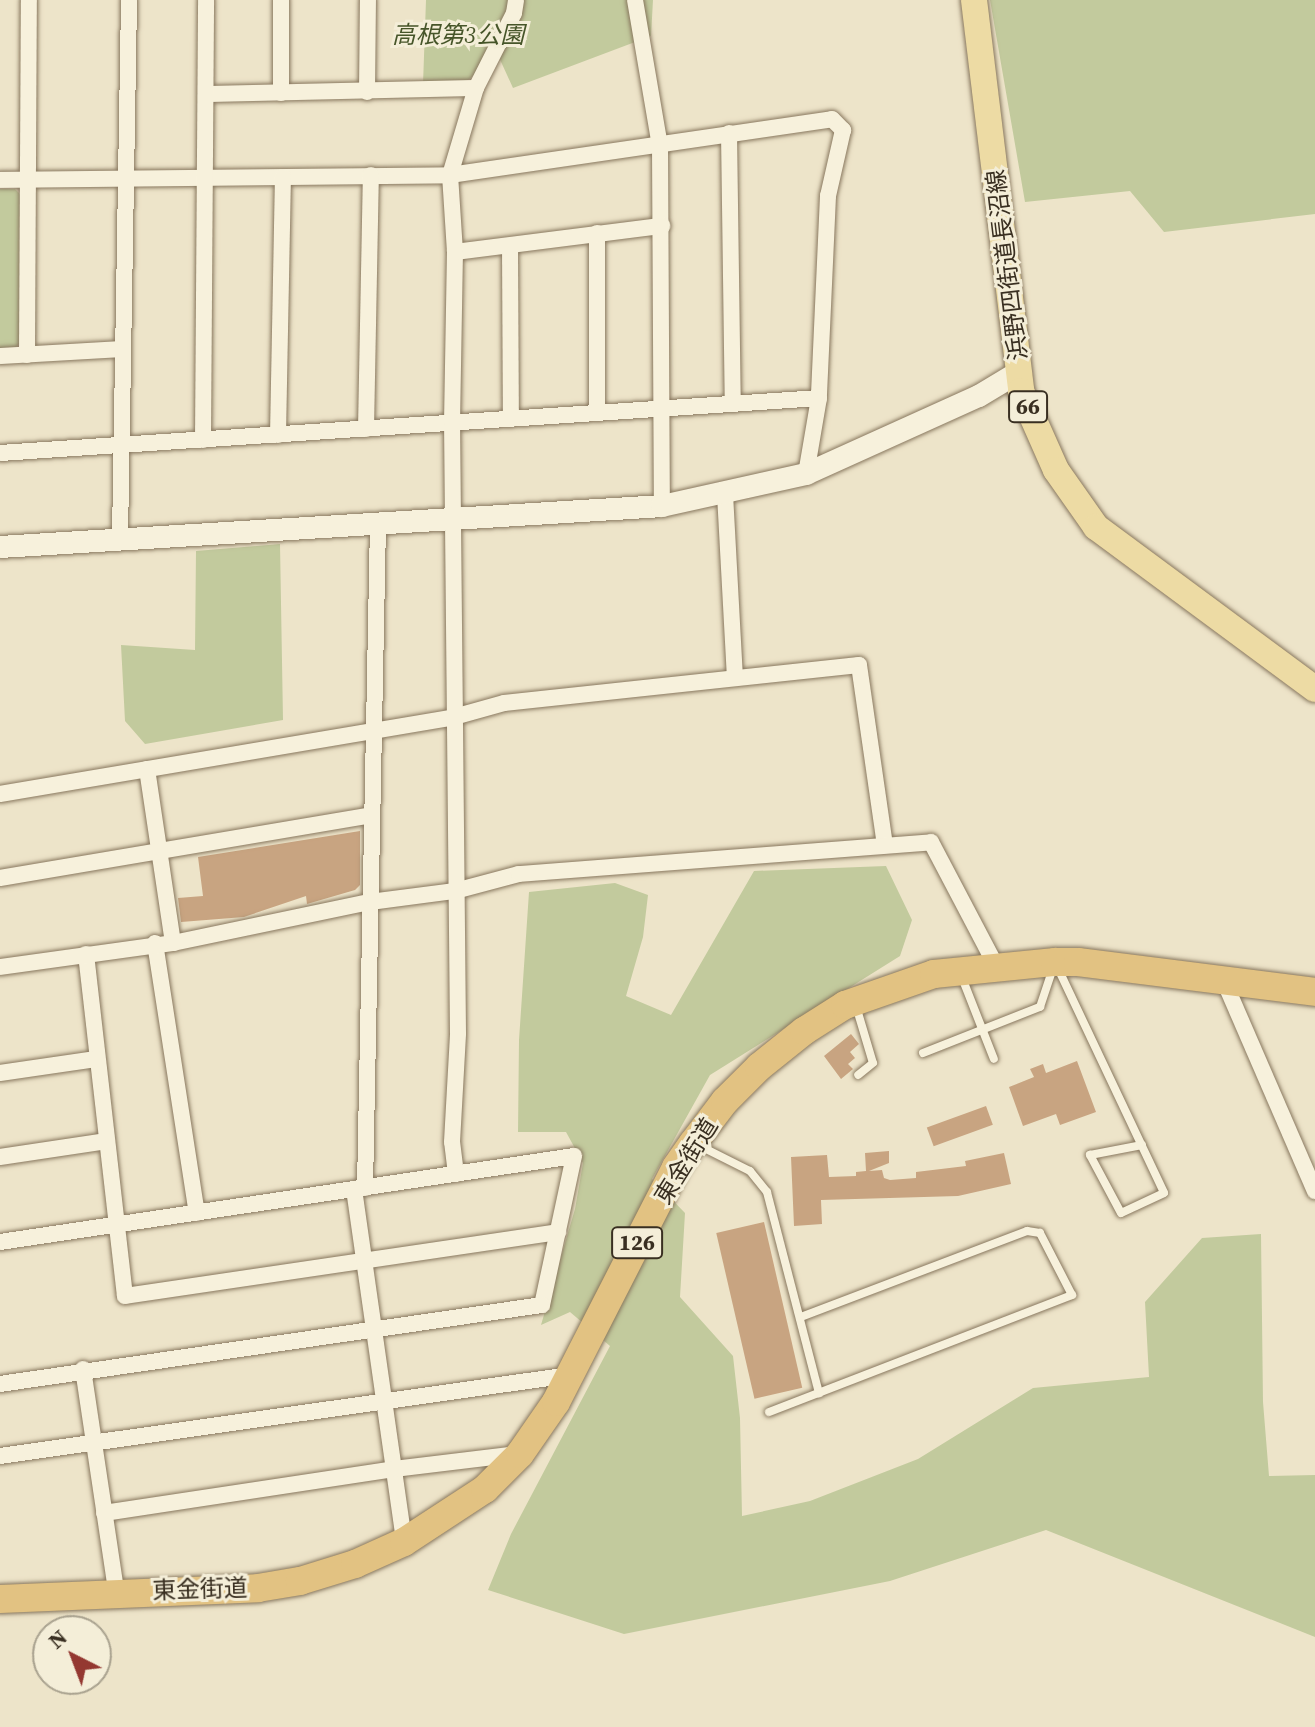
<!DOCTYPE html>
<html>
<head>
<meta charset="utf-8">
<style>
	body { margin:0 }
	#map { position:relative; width:1315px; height:1727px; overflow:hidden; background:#ede4c9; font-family:"Source Serif 4","Noto Sans JP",serif }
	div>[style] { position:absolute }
	.green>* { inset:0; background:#c2ca9d }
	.building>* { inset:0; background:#c8a481; transform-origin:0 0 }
	.roads { filter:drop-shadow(0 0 2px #88775e) drop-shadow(0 0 2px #88775e) }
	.service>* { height:8px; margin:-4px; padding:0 4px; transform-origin:4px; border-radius:4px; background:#f7f1dc }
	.minor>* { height:16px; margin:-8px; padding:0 8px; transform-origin:8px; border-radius:8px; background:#f7f1dc }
	.tertiary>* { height:22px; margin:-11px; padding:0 11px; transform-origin:11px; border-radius:11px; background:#f7f1dc }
	.primary>* { height:26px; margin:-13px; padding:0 13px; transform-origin:13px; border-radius:13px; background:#eddba4 }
	.trunk>* { height:28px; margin:-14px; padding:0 14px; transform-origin:14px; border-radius:14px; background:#e2c282 }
	span { translate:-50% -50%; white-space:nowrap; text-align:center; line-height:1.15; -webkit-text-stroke:6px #f4eed8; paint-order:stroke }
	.shield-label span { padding:2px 6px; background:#f4eed8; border:2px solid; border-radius:6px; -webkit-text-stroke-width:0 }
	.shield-label { font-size:22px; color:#392f21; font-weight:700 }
	.park-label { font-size:24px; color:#465529; font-style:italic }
	.street-label { font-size:24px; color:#392f21 }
	.north { position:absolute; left:32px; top:1615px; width:80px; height:80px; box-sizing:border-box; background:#f4eed8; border:2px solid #a9a28f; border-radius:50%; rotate:318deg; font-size:22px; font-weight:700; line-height:32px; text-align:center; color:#392f21 }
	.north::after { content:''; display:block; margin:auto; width:28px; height:36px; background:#943831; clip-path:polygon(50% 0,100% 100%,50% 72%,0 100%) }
</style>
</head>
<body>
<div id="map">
	<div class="green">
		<i style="clip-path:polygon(426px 0,653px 0,651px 36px,513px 88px,492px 42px,474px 75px,462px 85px,423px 84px)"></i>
		<i style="clip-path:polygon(990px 0,1315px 0,1315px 214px,1164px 232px,1130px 191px,1025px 202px)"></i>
		<i style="clip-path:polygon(0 189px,15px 189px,24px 198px,22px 341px,12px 351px,0 351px)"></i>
		<i style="clip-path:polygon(280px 544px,283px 720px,145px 744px,125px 721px,121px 645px,195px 650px,196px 551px)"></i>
		<i style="clip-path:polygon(886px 866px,912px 920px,900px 956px,710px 1075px,652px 1179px,685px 1213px,680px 1297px,733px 1356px,740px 1418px,742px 1516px,810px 1501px,918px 1459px,1033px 1388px,1149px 1377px,1145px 1302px,1202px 1238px,1261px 1234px,1263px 1402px,1269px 1476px,1315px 1475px,1315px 1637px,1046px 1530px,890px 1581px,624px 1634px,488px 1590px,511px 1534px,610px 1346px,570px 1312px,541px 1325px,575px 1209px,583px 1163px,566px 1132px,518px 1132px,519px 1040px,529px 892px,615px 883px,648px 895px,643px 937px,626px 996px,671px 1015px,754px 871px)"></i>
	</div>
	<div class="building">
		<i style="clip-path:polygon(360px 831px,360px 885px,355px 890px,307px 904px,306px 896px,244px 917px,181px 922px,178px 898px,203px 896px,198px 857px)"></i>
		<i style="clip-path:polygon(851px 1034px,859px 1044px,850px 1052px,855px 1058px,848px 1064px,853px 1069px,841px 1079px,824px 1056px)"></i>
		<i style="clip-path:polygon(1077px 1061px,1096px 1112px,1060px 1125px,1056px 1114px,1023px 1126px,1009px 1087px,1034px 1077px,1030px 1069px,1043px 1064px,1046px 1073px)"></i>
		<i style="left:986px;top:1106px;width:20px;height:63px;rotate:70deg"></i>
		<i style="clip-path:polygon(889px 1151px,889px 1163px,869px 1171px,882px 1170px,884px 1178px,890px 1180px,916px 1178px,916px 1172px,966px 1166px,965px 1161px,1004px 1153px,1011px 1184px,958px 1196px,821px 1200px,822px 1224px,794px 1226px,791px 1157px,827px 1155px,829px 1177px,856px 1176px,856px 1172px,866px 1171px,865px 1153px)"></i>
		<i style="left:764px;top:1222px;width:170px;height:49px;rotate:77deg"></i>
	</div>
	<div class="roads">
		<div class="service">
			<i style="left:961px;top:975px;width:90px;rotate:68.6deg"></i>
			<i style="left:856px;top:1006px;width:59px;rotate:73.4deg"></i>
			<i style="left:873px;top:1063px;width:19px;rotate:141deg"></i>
			<i style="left:923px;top:1053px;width:126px;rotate:-21.5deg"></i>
			<i style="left:1040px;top:1007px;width:47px;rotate:-71.6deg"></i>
			<i style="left:1055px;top:962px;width:255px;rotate:64.7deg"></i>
			<i style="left:1164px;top:1193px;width:47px;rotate:155.1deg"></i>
			<i style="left:1121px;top:1213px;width:66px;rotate:-118.1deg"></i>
			<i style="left:1090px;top:1155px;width:53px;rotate:-10.9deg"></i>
			<i style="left:698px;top:1145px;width:58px;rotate:26.6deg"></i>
			<i style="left:750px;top:1171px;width:27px;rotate:51deg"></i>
			<i style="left:767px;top:1192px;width:208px;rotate:75.5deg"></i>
			<i style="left:769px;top:1412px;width:325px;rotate:-21.1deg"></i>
			<i style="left:1072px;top:1295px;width:70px;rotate:-117.3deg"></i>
			<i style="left:1040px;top:1233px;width:13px;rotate:-171deg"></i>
			<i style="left:1027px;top:1231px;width:242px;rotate:159.2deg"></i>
		</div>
		<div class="minor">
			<i style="left:635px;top:0;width:148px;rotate:80.3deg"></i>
			<i style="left:660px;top:146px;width:360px;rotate:89.7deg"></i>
			<i style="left:367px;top:92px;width:92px;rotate:-89.4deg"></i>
			<i style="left:281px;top:93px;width:93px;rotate:-90deg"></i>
			<i style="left:206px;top:94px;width:270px;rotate:-1.3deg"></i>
			<i style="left:729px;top:133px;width:271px;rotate:89.2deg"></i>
			<i style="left:0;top:180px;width:450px;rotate:-0.6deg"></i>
			<i style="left:450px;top:175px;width:386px;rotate:-8.3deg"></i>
			<i style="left:832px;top:119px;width:16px;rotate:45deg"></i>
			<i style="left:843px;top:130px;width:68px;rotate:102.8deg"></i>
			<i style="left:828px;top:196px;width:202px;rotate:92.6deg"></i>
			<i style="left:819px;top:398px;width:77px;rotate:99.7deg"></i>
			<i style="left:597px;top:233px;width:180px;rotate:90deg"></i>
			<i style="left:510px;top:246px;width:173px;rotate:89.7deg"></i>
			<i style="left:455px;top:252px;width:209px;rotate:-7.2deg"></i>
			<i style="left:27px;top:355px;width:355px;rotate:-89.7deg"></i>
			<i style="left:0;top:356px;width:123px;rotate:-3.3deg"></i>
			<i style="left:366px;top:429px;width:254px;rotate:-88.9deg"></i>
			<i style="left:278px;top:435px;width:258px;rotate:-88.9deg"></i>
			<i style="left:203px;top:440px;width:440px;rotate:-89.6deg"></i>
			<i style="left:0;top:453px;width:821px;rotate:-3.84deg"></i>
			<i style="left:725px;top:494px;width:184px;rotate:86.9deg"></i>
			<i style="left:120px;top:538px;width:538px;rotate:-89.04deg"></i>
			<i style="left:147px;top:769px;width:176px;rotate:81.5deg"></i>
			<i style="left:0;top:794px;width:460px;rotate:-9.6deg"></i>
			<i style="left:454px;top:717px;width:52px;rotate:-15.6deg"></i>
			<i style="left:504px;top:703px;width:357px;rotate:-6.1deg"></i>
			<i style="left:859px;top:665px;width:182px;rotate:81.8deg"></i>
			<i style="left:0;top:878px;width:377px;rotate:-9.6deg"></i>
			<i style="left:155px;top:943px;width:273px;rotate:81.2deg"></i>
			<i style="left:86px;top:954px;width:344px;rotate:83.5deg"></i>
			<i style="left:125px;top:1296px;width:438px;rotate:-8.4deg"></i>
			<i style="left:0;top:967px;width:175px;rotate:-7.9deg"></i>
			<i style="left:173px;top:943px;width:201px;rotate:-11.8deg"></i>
			<i style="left:370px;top:902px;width:86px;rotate:-7.4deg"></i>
			<i style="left:455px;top:891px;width:66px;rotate:-14.9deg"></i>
			<i style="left:519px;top:874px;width:413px;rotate:-4.4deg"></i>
			<i style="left:931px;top:842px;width:140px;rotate:62.3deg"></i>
			<i style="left:1224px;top:981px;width:229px;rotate:66.6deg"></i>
			<i style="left:0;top:1073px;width:97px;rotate:-8.3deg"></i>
			<i style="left:0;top:1157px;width:108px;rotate:-8.5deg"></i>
			<i style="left:456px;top:1174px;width:32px;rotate:-97deg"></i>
			<i style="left:452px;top:1142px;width:109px;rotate:-86.8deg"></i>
			<i style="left:458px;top:1033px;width:610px;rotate:-90.56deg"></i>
			<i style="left:452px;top:423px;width:171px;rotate:-89deg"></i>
			<i style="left:455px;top:252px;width:77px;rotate:-93.7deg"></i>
			<i style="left:450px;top:175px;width:91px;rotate:-73.4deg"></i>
			<i style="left:476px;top:88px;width:84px;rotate:-63.1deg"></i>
			<i style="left:514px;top:13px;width:13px;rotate:-81deg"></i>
			<i style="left:365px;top:1188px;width:664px;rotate:-88.88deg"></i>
			<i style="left:354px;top:1189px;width:357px;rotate:81.9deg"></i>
			<i style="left:0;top:1242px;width:580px;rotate:-8.52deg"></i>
			<i style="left:574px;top:1156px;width:152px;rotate:102.1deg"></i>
			<i style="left:542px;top:1305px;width:548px;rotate:171.71deg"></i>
			<i style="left:83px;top:1369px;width:224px;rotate:81.5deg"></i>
			<i style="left:0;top:1456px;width:576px;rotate:-8.09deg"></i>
			<i style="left:104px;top:1513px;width:293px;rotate:-8.6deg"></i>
			<i style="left:394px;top:1469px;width:125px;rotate:-6.9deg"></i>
		</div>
		<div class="tertiary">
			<i style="left:0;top:547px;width:663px;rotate:-3.54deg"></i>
			<i style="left:662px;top:506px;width:148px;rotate:-12.5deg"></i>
			<i style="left:806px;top:474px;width:190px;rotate:-24.3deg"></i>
			<i style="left:979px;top:396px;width:47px;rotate:-31deg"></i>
		</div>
		<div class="primary">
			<i style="left:974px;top:0;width:394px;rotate:83.1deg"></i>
			<i style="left:1021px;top:391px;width:86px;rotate:66.1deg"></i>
			<i style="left:1056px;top:470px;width:70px;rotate:54.9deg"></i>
			<i style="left:1096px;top:527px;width:272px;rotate:36.5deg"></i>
		</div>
		<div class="trunk">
			<i style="left:0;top:1599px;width:258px;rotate:-2.4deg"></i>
			<i style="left:258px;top:1588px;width:43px;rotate:-9.5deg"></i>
			<i style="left:300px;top:1581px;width:58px;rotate:-17.2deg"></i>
			<i style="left:355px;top:1564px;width:54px;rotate:-24.2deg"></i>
			<i style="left:404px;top:1542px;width:97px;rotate:-33.2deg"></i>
			<i style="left:485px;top:1489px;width:49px;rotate:-45deg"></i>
			<i style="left:520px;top:1454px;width:63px;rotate:-55.3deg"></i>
			<i style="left:556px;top:1402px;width:264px;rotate:-62.9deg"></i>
			<i style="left:676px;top:1167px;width:29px;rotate:-55deg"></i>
			<i style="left:693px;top:1143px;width:53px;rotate:-52.7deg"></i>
			<i style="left:725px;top:1101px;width:48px;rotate:-45deg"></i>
			<i style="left:759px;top:1067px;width:58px;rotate:-38.7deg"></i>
			<i style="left:804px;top:1031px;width:49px;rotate:-32.4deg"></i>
			<i style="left:845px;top:1005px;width:94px;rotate:-19.2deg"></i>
			<i style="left:934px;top:974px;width:122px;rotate:-5.7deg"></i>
			<i style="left:1055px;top:962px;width:23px"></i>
			<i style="left:1078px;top:962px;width:239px;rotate:7.2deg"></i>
		</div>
	</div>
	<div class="shield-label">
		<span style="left:1028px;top:407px">66</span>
		<span style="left:637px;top:1243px">126</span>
	</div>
	<div class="park-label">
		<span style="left:458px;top:35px">高根第3公園</span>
	</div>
	<div class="street-label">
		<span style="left:1007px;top:265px;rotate:-97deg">浜野四街道長沼線</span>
		<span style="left:686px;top:1161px;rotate:-58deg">東金街道</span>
		<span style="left:200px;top:1589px;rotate:-2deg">東金街道</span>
	</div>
	<div class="north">N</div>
</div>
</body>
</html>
